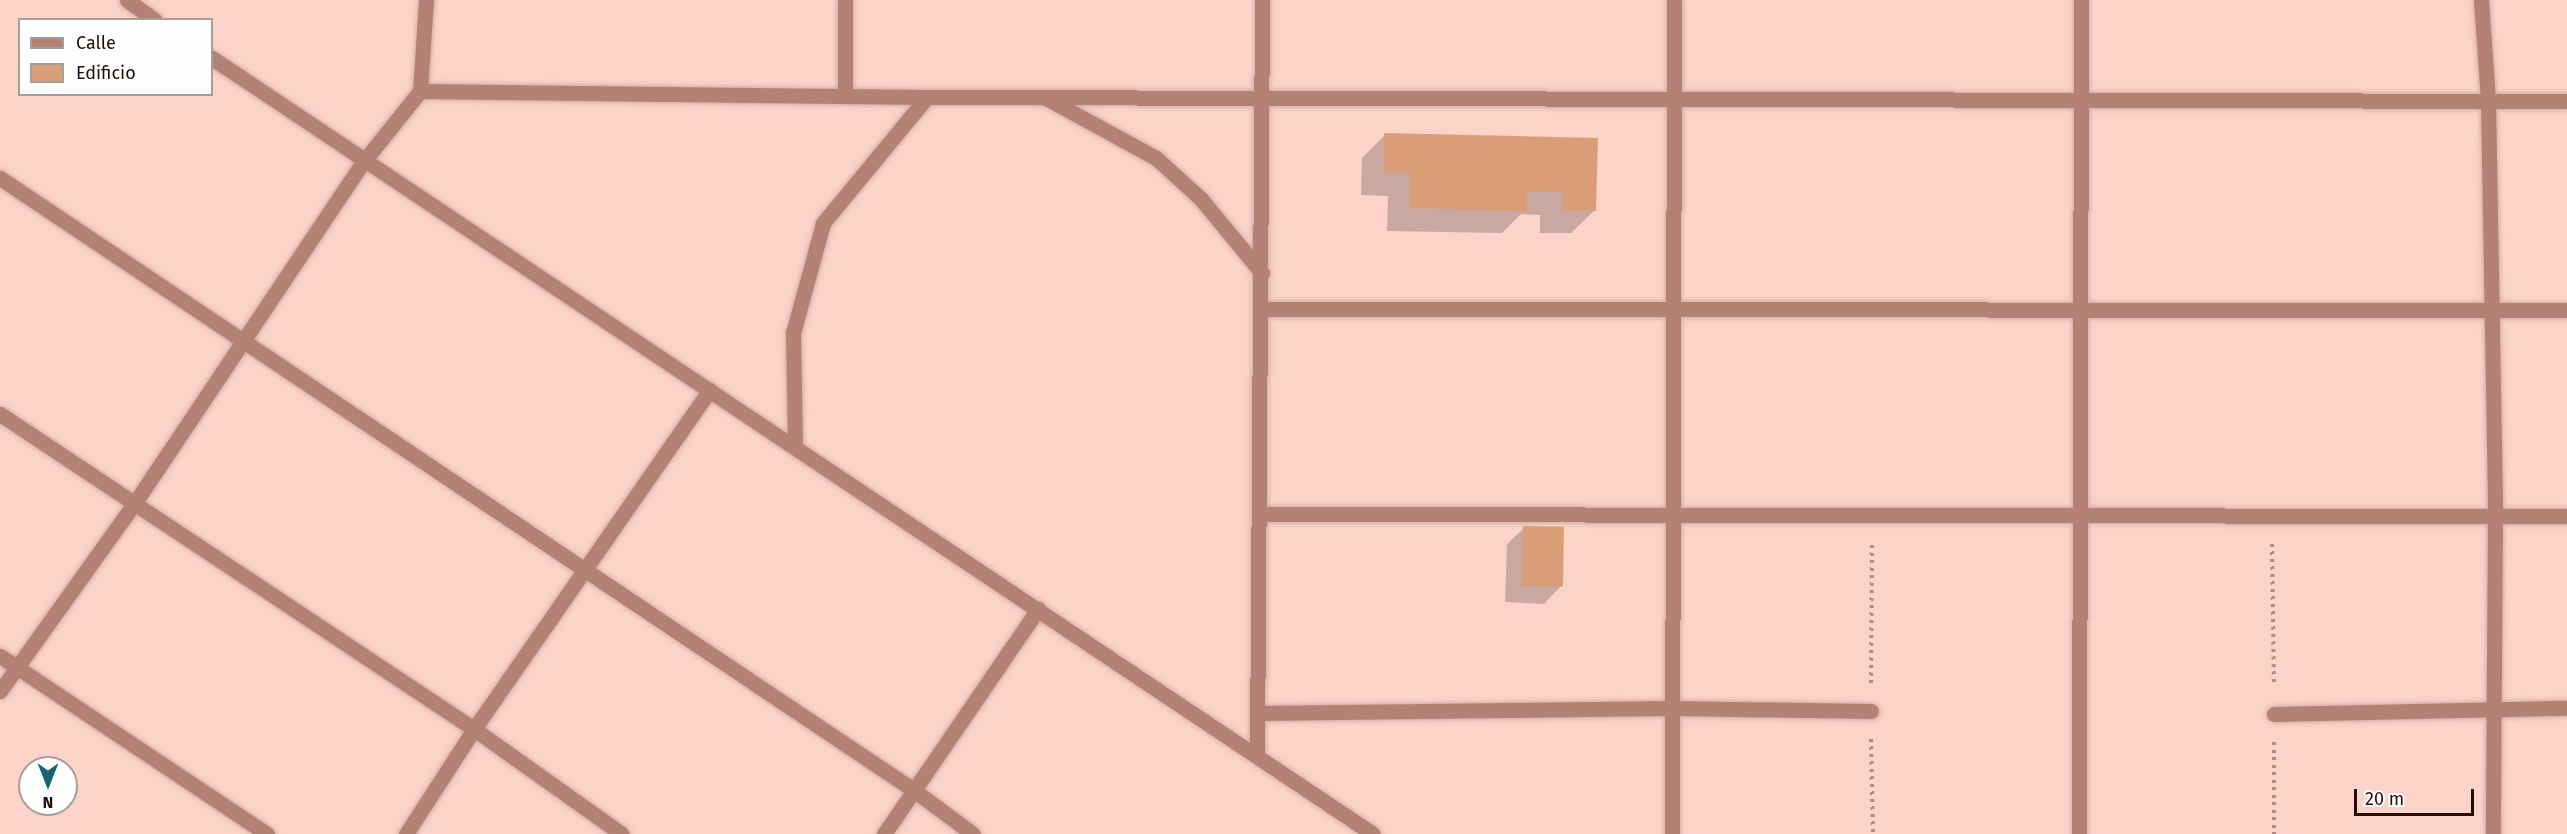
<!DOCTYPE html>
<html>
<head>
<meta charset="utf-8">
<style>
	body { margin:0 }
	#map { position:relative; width:2567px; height:834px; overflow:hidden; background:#fbd3c9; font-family:"Fira Sans",sans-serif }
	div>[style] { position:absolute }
	.shadow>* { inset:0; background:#0003 }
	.building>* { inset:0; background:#da9e77; transform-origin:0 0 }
	.path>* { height:4px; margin-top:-2px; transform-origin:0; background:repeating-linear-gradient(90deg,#af8d85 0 3px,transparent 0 7.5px) }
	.roads { filter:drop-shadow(0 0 2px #d4afa6) drop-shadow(0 0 2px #d4afa6) }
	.minor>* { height:15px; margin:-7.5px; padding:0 7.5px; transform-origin:7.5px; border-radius:7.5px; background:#b58175 }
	span { translate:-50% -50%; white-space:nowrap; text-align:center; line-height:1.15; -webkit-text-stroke:6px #fefefe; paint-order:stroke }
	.legend { position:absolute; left:18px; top:18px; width:195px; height:78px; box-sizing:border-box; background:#fefefe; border:2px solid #a79e9c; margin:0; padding:8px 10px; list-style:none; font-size:18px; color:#240d08 }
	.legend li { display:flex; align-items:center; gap:12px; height:30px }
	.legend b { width:30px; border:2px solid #a79e9c }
	.north { position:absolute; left:18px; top:756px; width:60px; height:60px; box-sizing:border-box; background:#fefefe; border:2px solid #a79e9c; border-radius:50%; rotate:180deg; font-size:16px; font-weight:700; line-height:24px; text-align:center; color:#240d08 }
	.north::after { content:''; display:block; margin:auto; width:21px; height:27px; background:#1a6371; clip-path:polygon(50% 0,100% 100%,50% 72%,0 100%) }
	.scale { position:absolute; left:2354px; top:789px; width:120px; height:27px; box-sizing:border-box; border:3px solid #240d08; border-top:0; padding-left:8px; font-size:18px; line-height:21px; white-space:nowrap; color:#240d08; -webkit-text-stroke:4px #fefefe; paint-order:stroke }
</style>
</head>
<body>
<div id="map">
	<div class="shadow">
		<i style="clip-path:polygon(1385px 135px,1596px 139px,1595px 210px,1571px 233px,1540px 233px,1540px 215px,1521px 214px,1502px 233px,1387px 231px,1388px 196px,1361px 195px,1362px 158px)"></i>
		<i style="clip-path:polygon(1524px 528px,1560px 587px,1544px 604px,1505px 602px,1507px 544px)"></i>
	</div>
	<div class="building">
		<i style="clip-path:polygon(1384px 133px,1598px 138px,1596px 211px,1562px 210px,1563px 192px,1527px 191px,1527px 211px,1410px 208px,1410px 173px,1384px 172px)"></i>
		<i style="left:1523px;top:526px;width:41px;height:60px;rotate:1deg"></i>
	</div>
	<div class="path">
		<i style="left:2272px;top:544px;width:142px;rotate:89.2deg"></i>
		<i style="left:1871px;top:683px;width:139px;rotate:-89.6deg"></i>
		<i style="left:1871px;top:739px;width:95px;rotate:88.8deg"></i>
		<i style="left:2274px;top:742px;width:92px;rotate:90deg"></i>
	</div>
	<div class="roads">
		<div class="minor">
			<i style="left:127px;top:0;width:34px;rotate:36deg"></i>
			<i style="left:845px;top:0;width:96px;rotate:90deg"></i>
			<i style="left:2481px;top:0;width:101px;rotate:86deg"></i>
			<i style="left:2488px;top:101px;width:416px;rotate:89deg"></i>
			<i style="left:2495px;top:517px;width:317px;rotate:90.4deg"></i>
			<i style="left:212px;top:58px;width:1396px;rotate:33.76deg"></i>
			<i style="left:420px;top:91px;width:507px;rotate:0.68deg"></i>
			<i style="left:927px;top:97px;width:1640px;rotate:0.14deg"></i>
			<i style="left:1046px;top:98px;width:125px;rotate:28.6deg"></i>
			<i style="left:1156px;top:158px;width:61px;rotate:42.3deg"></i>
			<i style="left:1201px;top:199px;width:96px;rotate:50.5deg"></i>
			<i style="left:0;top:178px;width:1101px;rotate:33.82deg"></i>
			<i style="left:915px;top:791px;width:72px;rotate:36.6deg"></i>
			<i style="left:1262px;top:309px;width:1305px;rotate:0.04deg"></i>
			<i style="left:0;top:414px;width:569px;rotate:33.61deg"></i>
			<i style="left:474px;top:729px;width:181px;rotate:35.4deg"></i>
			<i style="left:795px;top:446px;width:113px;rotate:-91deg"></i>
			<i style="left:793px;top:333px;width:114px;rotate:-74.7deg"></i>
			<i style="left:823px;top:223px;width:163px;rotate:-50.5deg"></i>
			<i style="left:1261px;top:514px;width:1306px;rotate:0.09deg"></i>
			<i style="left:0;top:656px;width:321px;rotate:33.7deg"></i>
			<i style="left:0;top:691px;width:230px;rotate:-54.4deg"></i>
			<i style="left:134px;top:504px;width:413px;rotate:-56.2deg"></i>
			<i style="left:364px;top:161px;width:90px;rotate:-51.3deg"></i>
			<i style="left:420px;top:91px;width:91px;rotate:-86.2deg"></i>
			<i style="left:1258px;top:713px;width:415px;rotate:-0.7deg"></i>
			<i style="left:1673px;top:708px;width:198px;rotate:0.9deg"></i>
			<i style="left:2274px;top:714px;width:293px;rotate:-1.2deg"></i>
			<i style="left:1257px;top:756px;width:756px;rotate:-89.62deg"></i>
			<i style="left:406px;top:834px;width:125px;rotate:-57.1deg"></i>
			<i style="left:474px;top:729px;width:413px;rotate:-55.2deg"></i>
			<i style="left:884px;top:834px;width:273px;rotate:-55.6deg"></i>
			<i style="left:1672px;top:834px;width:834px;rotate:-89.86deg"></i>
			<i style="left:2079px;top:834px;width:834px;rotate:-89.86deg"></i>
		</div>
	</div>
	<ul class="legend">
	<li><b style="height:8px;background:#b58175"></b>Calle</li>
	<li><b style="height:16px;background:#da9e77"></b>Edificio</li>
	</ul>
	<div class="north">N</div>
	<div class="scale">20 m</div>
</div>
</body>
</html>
